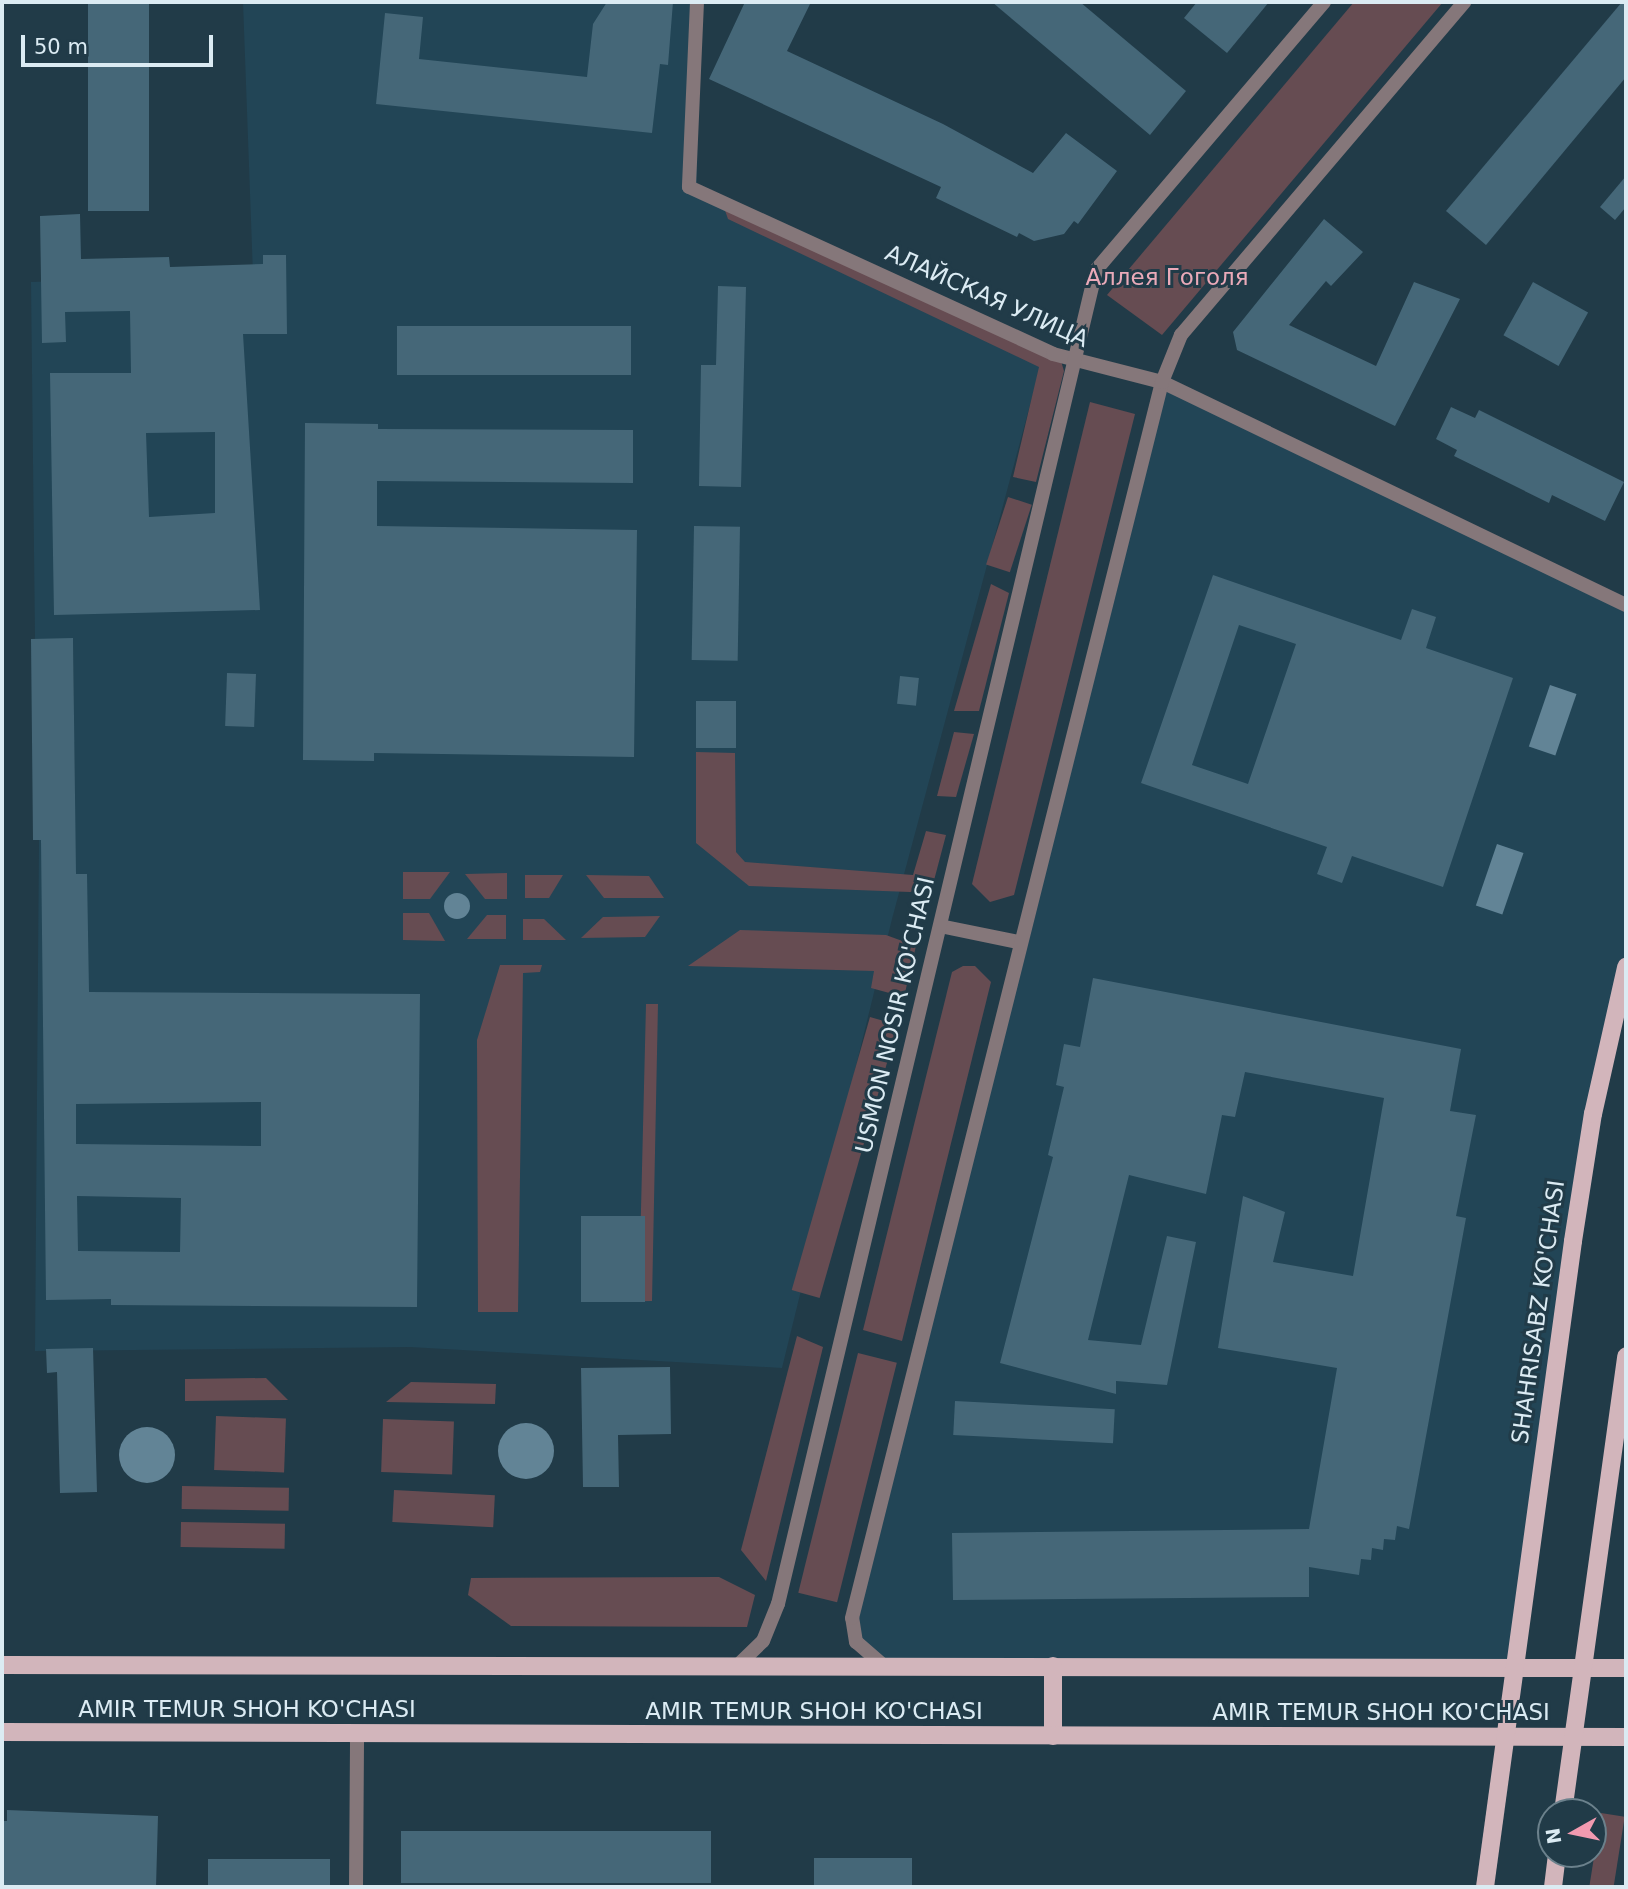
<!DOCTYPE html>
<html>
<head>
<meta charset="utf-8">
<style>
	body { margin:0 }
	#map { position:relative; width:1628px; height:1889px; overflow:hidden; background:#213b48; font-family:"DejaVu Sans",sans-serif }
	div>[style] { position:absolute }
	.built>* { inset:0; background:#224556 }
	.green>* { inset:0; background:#664c52; transform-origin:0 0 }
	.water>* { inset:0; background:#628496; transform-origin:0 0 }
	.round { border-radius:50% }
	.building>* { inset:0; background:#456778; transform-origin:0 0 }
	.street>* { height:14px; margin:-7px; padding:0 7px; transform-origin:7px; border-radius:7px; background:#85777a }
	.primary>* { height:18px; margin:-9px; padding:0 9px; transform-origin:9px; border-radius:9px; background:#d2b5bb }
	span { translate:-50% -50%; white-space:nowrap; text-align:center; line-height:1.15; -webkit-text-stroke:6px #213b48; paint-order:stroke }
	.park-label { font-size:23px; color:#eaaab9 }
	.street-label { font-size:23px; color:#dbebf3 }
	.frame { position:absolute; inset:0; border:4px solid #dbebf3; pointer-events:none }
	.north { position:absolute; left:1537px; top:1798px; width:70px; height:70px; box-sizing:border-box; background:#213b48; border:2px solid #6b818c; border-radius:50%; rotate:261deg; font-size:19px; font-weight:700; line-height:28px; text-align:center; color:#dbebf3 }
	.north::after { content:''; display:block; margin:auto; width:24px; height:32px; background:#f29ab0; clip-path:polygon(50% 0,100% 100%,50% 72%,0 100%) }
	.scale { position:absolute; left:21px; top:35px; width:192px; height:32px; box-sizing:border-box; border:4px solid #dbebf3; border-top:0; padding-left:9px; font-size:21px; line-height:24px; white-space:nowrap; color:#dbebf3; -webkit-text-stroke:5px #213b48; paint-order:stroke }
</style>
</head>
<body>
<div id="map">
	<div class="built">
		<i style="clip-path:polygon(243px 2px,698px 2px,697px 188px,1045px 349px,892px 919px,782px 1368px,410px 1347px,35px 1351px,39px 840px,75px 839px,73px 639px,35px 639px,31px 282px,253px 275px)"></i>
		<i style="clip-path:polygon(1162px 382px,1626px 605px,1626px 967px,1513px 1667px,871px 1658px,853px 1635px)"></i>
	</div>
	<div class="green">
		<i style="clip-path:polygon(1354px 2px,1443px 2px,1162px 335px,1107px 295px)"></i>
		<i style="clip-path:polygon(721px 199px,1061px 361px,1064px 371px,1036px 482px,1013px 477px,1039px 367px,728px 219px)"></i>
		<i style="clip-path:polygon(1090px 402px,1135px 414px,1014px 895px,990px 902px,972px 884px)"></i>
		<i style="left:1008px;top:497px;width:25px;height:71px;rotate:18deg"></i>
		<i style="clip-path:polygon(991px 584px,1009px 593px,979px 711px,954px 711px)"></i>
		<i style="clip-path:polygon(954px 732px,974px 734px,956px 797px,937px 796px)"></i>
		<i style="clip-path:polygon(696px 752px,735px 753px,736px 852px,745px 862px,913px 875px,926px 831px,946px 835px,932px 888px,910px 892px,749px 886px,696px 843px)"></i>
		<i style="clip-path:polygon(403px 872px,450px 872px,430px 899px,403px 899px)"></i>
		<i style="clip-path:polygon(507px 873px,507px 899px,485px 899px,465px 874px)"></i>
		<i style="clip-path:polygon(525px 875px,563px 875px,549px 898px,525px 898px)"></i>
		<i style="clip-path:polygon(586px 875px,649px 876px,664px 898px,604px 898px)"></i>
		<i style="clip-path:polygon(403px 913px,429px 913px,445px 941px,403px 940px)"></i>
		<i style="clip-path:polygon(487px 915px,506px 915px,506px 939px,467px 939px)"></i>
		<i style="clip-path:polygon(660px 916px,645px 937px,581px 938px,603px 917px)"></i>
		<i style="clip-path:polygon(523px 919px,544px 919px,566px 940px,523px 940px)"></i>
		<i style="clip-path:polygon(740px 930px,886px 935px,916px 946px,904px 997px,871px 988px,874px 971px,688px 966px)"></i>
		<i style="clip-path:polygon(500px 965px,542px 965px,540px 972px,523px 973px,518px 1312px,478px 1312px,477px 1040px)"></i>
		<i style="clip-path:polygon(963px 966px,975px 966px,991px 982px,902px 1341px,863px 1330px,952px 972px)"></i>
		<i style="clip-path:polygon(646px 1004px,658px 1004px,652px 1301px,603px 1302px,594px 1295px,639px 1292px)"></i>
		<i style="left:870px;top:1017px;width:29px;height:284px;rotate:16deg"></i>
		<i style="clip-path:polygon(797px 1336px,823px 1347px,766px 1581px,741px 1550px)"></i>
		<i style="left:858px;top:1353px;width:40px;height:247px;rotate:14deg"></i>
		<i style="clip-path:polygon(266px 1378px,288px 1400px,185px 1401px,185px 1379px)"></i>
		<i style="clip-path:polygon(411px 1382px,496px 1384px,495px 1404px,386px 1402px)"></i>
		<i style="left:216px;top:1416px;width:70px;height:54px;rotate:2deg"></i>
		<i style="left:383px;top:1419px;width:71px;height:53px;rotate:2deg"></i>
		<i style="left:182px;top:1486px;width:107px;height:23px;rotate:1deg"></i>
		<i style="left:394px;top:1490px;width:101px;height:32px;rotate:3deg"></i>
		<i style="left:181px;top:1522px;width:104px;height:25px;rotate:1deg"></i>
		<i style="clip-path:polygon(719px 1577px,755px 1595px,747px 1627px,511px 1626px,468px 1595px,471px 1578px)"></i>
		<i style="left:1601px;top:1813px;width:24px;height:75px;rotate:9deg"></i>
	</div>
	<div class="water">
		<i style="left:1550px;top:685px;width:28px;height:65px;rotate:19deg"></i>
		<i style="left:1497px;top:844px;width:28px;height:65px;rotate:19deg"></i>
		<i class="round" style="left:444px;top:893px;width:26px;height:26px"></i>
		<i class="round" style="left:498px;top:1423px;width:56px;height:56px"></i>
		<i class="round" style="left:119px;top:1427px;width:56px;height:56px"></i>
	</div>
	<div class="building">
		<i style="left:88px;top:2px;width:61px;height:209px"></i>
		<i style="clip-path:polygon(607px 2px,673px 2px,668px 65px,660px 64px,652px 133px,376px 104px,385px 13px,423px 17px,419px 59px,587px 77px,593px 24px)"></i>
		<i style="clip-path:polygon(745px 2px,811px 2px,787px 51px,943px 124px,1033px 173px,1066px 133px,1117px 171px,1078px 224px,1074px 221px,1064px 234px,1034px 241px,1019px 233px,1017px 237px,936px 198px,941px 187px,709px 79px)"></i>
		<i style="clip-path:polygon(992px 2px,1080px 2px,1186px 91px,1150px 135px)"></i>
		<i style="clip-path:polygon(1197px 2px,1269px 2px,1227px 53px,1184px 18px)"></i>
		<i style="clip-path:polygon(1622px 2px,1626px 2px,1626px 77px,1486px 245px,1446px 211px)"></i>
		<i style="clip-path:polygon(1626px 176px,1626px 207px,1615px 220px,1600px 207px)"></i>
		<i style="clip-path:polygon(evenodd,80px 214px,81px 259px,169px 257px,170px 267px,263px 264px,263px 255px,286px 255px,287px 334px,243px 334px,260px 610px,54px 615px,50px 373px,131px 373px,130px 311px,65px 312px,66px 342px,42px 343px,40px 216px,80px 214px,215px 432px,215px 513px,149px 517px,146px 433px,215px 432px)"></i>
		<i style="clip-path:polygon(1324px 219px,1363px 252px,1331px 286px,1326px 281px,1289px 325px,1376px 366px,1414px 282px,1460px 299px,1395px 426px,1237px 350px,1233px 332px)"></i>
		<i style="left:1533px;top:282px;width:63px;height:61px;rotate:29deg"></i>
		<i style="clip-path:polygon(718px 286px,746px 287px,741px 487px,699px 486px,701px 365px,716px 365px)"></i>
		<i style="left:397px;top:326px;width:234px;height:49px"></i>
		<i style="clip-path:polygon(1451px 407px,1475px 418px,1479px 410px,1624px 482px,1605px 521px,1552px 495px,1549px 503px,1454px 456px,1457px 450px,1436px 439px)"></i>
		<i style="clip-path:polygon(305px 423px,378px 424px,378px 429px,633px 430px,633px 483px,377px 481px,377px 526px,637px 530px,634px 757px,374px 753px,374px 761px,303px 760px)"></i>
		<i style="left:694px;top:526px;width:46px;height:134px;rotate:1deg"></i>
		<i style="clip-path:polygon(evenodd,1213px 575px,1401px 640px,1412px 609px,1436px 617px,1426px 648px,1513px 678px,1443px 887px,1352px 856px,1342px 883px,1317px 874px,1327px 847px,1141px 783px,1213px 575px,1239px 625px,1296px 644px,1248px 784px,1192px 765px,1239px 625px)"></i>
		<i style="clip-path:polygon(evenodd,73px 638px,76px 874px,87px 874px,89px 992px,420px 994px,417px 1307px,111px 1305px,111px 1299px,46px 1300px,41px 840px,33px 840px,31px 639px,73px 638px,261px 1102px,261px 1146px,76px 1144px,76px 1104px,261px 1102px,73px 638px,77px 1196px,181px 1198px,180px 1252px,78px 1251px,77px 1196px)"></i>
		<i style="left:227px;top:673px;width:29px;height:53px;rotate:2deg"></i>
		<i style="left:900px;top:676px;width:19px;height:28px;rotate:6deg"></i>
		<i style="left:696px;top:701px;width:40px;height:47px"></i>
		<i style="clip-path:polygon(1093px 978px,1461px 1049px,1450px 1111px,1476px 1115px,1456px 1216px,1466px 1218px,1409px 1529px,1397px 1526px,1395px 1540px,1384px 1539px,1383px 1550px,1372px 1548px,1371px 1560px,1361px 1559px,1359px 1575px,1309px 1567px,1309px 1597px,953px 1600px,952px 1533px,1309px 1529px,1337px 1368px,1218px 1348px,1243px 1196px,1285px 1212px,1273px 1262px,1353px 1276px,1384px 1098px,1245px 1072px,1235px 1117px,1222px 1115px,1206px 1194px,1129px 1175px,1088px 1340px,1141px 1345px,1167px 1236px,1196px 1242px,1167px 1385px,1116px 1381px,1116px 1394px,1000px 1363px,1053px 1157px,1048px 1155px,1064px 1087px,1056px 1085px,1064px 1044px,1080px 1047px)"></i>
		<i style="left:581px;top:1216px;width:64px;height:86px"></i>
		<i style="clip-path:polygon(93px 1348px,97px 1492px,60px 1493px,57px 1372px,47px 1373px,46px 1349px)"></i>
		<i style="clip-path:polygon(670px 1367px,671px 1434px,618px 1435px,619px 1487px,583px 1487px,581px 1368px)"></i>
		<i style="left:955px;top:1401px;width:160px;height:34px;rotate:3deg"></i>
		<i style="clip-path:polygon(7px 1810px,158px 1816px,156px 1887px,2px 1885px,2px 1821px,7px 1821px)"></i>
		<i style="left:401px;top:1831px;width:310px;height:52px"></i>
		<i style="left:814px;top:1858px;width:98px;height:29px"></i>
		<i style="left:208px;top:1859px;width:122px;height:28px"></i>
	</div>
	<div class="street">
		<i style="left:697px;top:2px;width:185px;rotate:92.5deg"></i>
		<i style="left:689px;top:187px;width:400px;rotate:24.6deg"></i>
		<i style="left:1053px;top:354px;width:113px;rotate:14.4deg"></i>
		<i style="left:1162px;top:382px;width:515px;rotate:25.67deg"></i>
		<i style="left:940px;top:926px;width:80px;rotate:11.6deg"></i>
		<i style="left:884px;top:1666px;width:37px;rotate:-139deg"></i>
		<i style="left:856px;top:1642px;width:24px;rotate:-99deg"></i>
		<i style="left:852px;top:1618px;width:1274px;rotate:-75.92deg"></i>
		<i style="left:1162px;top:382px;width:51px;rotate:-68deg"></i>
		<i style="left:1181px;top:335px;width:437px;rotate:-49.6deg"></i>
		<i style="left:736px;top:1667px;width:37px;rotate:-44deg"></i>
		<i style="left:763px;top:1641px;width:40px;rotate:-68deg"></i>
		<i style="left:778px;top:1604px;width:1371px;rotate:-76.59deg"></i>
		<i style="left:1096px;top:270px;width:352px;rotate:-49.6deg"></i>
		<i style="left:356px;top:1887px;width:153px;rotate:-89.6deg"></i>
	</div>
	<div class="primary">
		<i style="left:2px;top:1665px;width:1624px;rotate:0.11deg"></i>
		<i style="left:1053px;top:1666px;width:70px;rotate:90deg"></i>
		<i style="left:2px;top:1732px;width:1624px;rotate:0.18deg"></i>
		<i style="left:1563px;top:1812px;width:460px;rotate:-82.1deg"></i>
		<i style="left:1485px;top:1887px;width:652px;rotate:-82.24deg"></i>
		<i style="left:1573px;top:1241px;width:129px;rotate:-81.1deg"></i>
		<i style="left:1593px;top:1114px;width:151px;rotate:-77.3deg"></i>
		<i style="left:1553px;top:1887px;width:33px;rotate:-83deg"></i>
	</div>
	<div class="park-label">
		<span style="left:1167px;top:277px">Аллея Гоголя</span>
	</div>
	<div class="street-label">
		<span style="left:987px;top:296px;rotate:24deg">АЛАЙСКАЯ УЛИЦА</span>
		<span style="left:895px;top:1015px;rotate:-77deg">USMON NOSIR KO'CHASI</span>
		<span style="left:1538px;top:1312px;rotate:-82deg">SHAHRISABZ KO'CHASI</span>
		<span style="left:247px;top:1709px">AMIR TEMUR SHOH KO'CHASI</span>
		<span style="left:814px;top:1711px">AMIR TEMUR SHOH KO'CHASI</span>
		<span style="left:1381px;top:1712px">AMIR TEMUR SHOH KO'CHASI</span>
	</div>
	<div class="frame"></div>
	<div class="north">N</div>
	<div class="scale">50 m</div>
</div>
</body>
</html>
